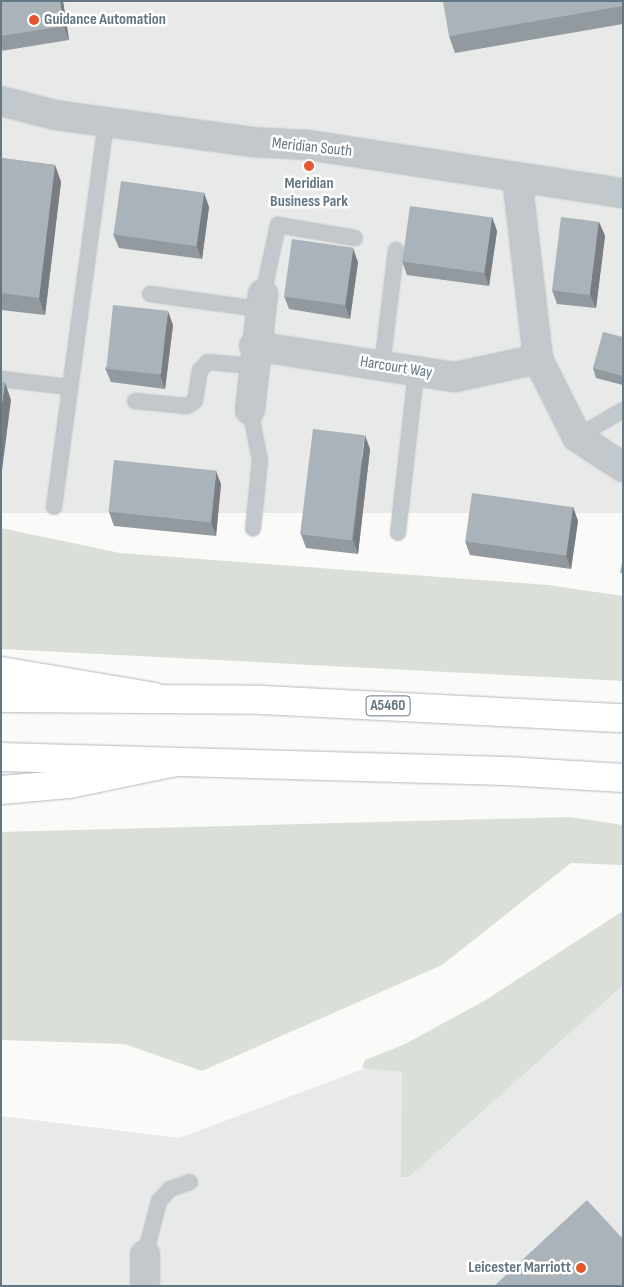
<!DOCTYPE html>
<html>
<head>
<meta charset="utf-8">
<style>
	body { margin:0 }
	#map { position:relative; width:624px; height:1287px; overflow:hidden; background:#fafaf8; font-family:"Sofia Sans Condensed",sans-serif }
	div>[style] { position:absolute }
	.built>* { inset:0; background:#e8e9e9; transform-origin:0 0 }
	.green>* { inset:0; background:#dadfd7 }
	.roads { filter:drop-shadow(0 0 1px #b4b9bd) drop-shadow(0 0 1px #b4b9bd) }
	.service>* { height:14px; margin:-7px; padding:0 7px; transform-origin:7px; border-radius:7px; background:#c3c8cc }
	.minor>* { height:28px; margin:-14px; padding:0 14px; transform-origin:14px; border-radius:14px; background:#c3c8cc }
	.tertiary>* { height:28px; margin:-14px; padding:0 14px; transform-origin:14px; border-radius:14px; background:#c3c8cc }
	.trunk>* { height:28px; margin:-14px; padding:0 14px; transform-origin:14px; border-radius:14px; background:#fff }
	.motorway>* { height:28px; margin:-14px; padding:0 14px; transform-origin:14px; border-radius:14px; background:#fff }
	.wall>* { inset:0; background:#929a9f }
	.shaded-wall>* { inset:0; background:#777d82 }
	.building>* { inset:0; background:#aab3b9; transform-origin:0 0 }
	.dots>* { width:14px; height:14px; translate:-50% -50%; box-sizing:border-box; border:2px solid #fff; border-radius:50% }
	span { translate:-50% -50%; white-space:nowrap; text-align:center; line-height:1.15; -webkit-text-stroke:5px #fff; paint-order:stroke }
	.shield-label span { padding:1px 4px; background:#fff; border:1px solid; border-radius:4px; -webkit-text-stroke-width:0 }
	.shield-label { font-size:15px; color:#657683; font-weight:700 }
	.poi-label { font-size:16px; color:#657683; font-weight:700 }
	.left { translate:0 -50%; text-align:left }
	.right { translate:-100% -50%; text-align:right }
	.street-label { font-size:16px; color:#657683 }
	.frame { position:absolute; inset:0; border:2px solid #657683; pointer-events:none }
</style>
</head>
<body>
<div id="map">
	<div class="built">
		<i style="left:1px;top:1px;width:622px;height:512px"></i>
		<i style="clip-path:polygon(623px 950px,623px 1286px,1px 1286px,1px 1116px,179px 1138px,390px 1059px)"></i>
	</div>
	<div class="green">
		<i style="clip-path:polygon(1px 528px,120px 553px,548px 585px,623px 596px,623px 681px,1px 649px)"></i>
		<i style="clip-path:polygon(570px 817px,623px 825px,623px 865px,571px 863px,442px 965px,202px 1071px,124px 1044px,1px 1040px,1px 832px)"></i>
		<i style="clip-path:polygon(623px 911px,623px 985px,409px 1177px,401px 1177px,402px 1072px,362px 1068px,365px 1060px,403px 1045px,484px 1001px)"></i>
	</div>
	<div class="roads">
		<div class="service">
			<i style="left:150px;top:294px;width:111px;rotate:7.8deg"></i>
			<i style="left:263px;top:294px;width:71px;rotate:-77.7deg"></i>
			<i style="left:278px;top:225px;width:78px;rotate:9.6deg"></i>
			<i style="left:382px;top:366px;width:117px;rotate:-83.1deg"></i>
			<i style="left:1px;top:379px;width:69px;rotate:6.6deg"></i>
			<i style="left:135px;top:401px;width:52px;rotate:5.5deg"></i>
			<i style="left:187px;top:406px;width:9px;rotate:-32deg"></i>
			<i style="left:195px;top:401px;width:31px;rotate:-81deg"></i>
			<i style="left:200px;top:370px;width:11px;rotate:-45deg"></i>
			<i style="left:208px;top:362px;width:44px;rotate:5.2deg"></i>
			<i style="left:250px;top:410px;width:51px;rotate:78.7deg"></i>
			<i style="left:260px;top:460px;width:69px;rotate:95.8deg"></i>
			<i style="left:577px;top:437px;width:53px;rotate:-30.4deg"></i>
			<i style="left:54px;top:507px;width:389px;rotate:-82.3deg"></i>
			<i style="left:398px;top:533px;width:161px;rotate:-83.6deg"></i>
			<i style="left:145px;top:1255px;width:56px;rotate:-75.5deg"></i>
			<i style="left:159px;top:1201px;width:16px;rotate:-47deg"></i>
			<i style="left:170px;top:1189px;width:21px;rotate:-19deg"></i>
		</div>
		<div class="minor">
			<i style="left:517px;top:177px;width:183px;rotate:83.4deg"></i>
			<i style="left:538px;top:359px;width:87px;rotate:63.4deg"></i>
			<i style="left:577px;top:437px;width:55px;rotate:33.1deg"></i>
			<i style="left:254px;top:346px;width:203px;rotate:8.8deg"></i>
			<i style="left:455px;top:377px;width:85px;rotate:-12.2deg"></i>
			<i style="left:250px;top:410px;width:117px;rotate:-83.6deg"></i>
			<i style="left:145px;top:1286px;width:31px;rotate:-90deg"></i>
		</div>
		<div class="tertiary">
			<i style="left:1px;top:101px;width:56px;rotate:14.5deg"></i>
			<i style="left:55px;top:115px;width:198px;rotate:7.8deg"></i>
			<i style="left:251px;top:142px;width:57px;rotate:3deg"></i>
			<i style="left:308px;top:145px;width:319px;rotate:8.7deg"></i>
		</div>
		<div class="trunk">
			<i style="left:1px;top:698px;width:262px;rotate:0.4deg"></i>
			<i style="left:263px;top:700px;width:360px;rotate:2.9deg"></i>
			<i style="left:1px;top:757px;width:505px;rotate:1.59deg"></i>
			<i style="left:506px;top:771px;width:117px;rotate:3.4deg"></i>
		</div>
		<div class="motorway">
			<i style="left:1px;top:671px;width:155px;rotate:9.6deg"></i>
			<i style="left:1px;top:790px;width:68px;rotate:-5deg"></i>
			<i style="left:69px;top:784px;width:109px;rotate:-11.6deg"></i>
		</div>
	</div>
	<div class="wall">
		<i style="clip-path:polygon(1px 1px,63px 1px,69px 40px,1px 51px)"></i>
		<i style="clip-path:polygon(623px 1px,623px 24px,455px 53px,449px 36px)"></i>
		<i style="clip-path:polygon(1px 158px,55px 165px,61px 182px,45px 315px,1px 310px)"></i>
		<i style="clip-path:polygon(204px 193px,209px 207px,202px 259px,119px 248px,113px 234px)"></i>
		<i style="clip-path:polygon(492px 217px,497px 231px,489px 286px,407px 275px,402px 261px)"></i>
		<i style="clip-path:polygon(599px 222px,605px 236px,596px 308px,557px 304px,552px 290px)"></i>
		<i style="clip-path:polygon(358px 262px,350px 319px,289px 309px,284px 296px)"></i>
		<i style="clip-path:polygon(173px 325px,165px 389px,111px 382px,105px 368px)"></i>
		<i style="clip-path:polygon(623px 337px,623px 385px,596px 378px,593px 368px)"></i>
		<i style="clip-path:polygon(370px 449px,358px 554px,306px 548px,301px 534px)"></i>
		<i style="clip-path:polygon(221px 484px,216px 536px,114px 526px,109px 512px)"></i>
		<i style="clip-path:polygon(573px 507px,578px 521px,571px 569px,470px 555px,465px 541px)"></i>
	</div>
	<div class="shaded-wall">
		<i style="clip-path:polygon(60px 1px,63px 1px,69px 40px,64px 26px)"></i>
		<i style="clip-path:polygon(55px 165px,61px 182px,45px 315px,39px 298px)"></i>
		<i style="clip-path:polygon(204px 193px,209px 207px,202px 259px,196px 245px)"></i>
		<i style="clip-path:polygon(492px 217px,497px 231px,489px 286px,484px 272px)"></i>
		<i style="clip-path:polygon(599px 222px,605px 236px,596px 308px,590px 294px)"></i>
		<i style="clip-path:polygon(353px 248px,358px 262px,350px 319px,345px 305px)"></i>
		<i style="clip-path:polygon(168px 311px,173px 325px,165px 389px,160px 375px)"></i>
		<i style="clip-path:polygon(5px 382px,11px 400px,1px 478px,1px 410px)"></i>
		<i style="clip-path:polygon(365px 435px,370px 449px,358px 554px,353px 540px)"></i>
		<i style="clip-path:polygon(216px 471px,221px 484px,216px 536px,211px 522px)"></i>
		<i style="clip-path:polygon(573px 507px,578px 521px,571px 569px,566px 555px)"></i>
	</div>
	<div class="building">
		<i style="clip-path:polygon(1px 1px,60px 1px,64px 26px,1px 36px)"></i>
		<i style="clip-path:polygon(443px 1px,623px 1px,623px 6px,449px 36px)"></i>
		<i style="clip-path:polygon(1px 158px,55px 165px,39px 298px,1px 293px)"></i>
		<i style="left:121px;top:181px;width:84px;height:54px;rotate:8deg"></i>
		<i style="left:410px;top:206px;width:83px;height:56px;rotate:8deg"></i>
		<i style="left:561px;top:217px;width:38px;height:74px;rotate:7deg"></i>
		<i style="left:292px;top:239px;width:62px;height:58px;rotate:8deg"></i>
		<i style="left:113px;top:305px;width:55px;height:64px;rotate:6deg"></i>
		<i style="clip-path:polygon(603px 332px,623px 337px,623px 376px,593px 368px)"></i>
		<i style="clip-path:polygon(1px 382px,5px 382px,1px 410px)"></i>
		<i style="left:313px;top:429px;width:52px;height:106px;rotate:7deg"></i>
		<i style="left:114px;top:460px;width:103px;height:52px;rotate:6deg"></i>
		<i style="left:472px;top:493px;width:102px;height:49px;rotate:8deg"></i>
		<i style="clip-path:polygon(623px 558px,623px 573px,620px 573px)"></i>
		<i style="clip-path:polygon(587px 1200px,623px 1239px,623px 1286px,494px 1286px)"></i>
	</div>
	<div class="dots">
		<i style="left:34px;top:20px;background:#e4572e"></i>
		<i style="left:309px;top:166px;background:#e4572e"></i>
		<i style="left:581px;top:1268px;background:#e4572e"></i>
	</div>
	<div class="shield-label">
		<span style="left:388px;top:706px">A5460</span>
	</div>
	<div class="poi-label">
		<span class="left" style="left:44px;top:20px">Guidance Automation</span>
		<span style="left:309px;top:193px">Meridian<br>Business Park</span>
		<span class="right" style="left:571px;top:1268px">Leicester Marriott</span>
	</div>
	<div class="street-label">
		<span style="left:312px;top:148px;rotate:6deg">Meridian South</span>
		<span style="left:396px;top:368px;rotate:9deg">Harcourt Way</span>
	</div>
	<div class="frame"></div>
</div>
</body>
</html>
